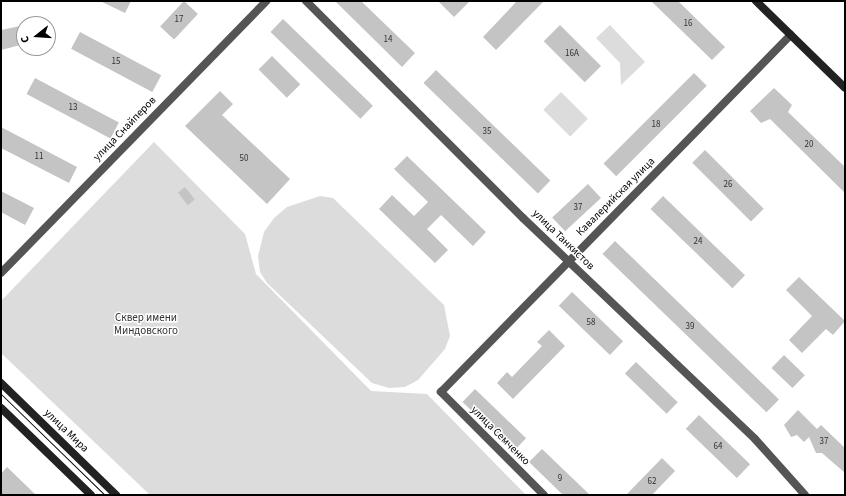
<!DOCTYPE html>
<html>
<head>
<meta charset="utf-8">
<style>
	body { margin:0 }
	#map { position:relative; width:846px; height:496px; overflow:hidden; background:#fff; font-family:"Source Sans 3",sans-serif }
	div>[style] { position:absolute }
	.green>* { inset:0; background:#dcdcdc; transform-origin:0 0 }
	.building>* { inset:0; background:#c4c4c4; transform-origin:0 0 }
	.minor>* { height:8px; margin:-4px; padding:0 4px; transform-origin:4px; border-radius:4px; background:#555 }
	.tertiary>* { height:8px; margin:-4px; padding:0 4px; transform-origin:4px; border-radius:4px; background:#555 }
	.secondary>* { height:8px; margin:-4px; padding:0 4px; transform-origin:4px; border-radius:4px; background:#222 }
	.tram>* { height:1px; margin:-0.5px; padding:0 0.5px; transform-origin:0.5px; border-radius:0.5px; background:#000 }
	span { translate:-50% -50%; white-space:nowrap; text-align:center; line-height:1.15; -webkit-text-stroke:3px #fff; paint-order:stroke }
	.number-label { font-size:9px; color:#313131 }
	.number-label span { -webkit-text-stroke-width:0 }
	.street-label { font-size:11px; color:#000 }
	.park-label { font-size:11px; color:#333 }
	.frame { position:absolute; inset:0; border:2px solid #000; pointer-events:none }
	.north { position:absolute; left:16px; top:16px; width:40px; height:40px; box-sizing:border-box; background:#fff; border:1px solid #999; border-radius:50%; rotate:253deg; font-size:11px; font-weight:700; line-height:16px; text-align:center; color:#000 }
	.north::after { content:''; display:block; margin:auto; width:14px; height:18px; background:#000; clip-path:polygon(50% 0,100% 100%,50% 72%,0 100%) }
</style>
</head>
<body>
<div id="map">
	<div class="green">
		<i style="clip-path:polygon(610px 25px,645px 62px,621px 85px,620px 63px,596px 38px)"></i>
		<i style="left:561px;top:92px;width:38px;height:25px;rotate:45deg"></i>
		<i style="clip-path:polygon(154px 142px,245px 234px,256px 274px,371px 391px,427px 394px,526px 495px,150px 495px,1px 353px,1px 301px)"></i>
		<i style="clip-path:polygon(320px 196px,333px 198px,444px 305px,450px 336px,445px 349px,418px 380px,405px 387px,389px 388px,372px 383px,267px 283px,260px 272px,258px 256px,264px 232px,274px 218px,287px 207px)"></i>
	</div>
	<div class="building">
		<i style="clip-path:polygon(100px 1px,131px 1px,125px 13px)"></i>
		<i style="left:184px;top:1px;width:19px;height:35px;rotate:43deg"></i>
		<i style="clip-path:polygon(335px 1px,361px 1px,415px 53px,402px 67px)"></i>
		<i style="clip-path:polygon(438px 1px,470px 1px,454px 17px)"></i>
		<i style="clip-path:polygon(517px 1px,544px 1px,496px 50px,483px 37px)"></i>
		<i style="clip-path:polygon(651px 1px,678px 1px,725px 47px,712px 60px)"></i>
		<i style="left:283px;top:19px;width:125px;height:18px;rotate:44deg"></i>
		<i style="left:560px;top:25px;width:58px;height:23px;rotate:45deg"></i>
		<i style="clip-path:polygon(20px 26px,24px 44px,1px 50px,1px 30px)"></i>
		<i style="left:80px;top:32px;width:92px;height:19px;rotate:28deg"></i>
		<i style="left:272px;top:56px;width:40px;height:19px;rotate:45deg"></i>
		<i style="left:436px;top:70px;width:159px;height:18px;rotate:44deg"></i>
		<i style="left:694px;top:73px;width:18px;height:128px;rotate:45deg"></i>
		<i style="left:35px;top:78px;width:95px;height:18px;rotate:28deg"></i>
		<i style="clip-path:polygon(774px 88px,792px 105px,788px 112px,845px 167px,845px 193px,770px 119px,761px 123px,750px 111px)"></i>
		<i style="clip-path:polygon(220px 91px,233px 104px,222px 115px,290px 179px,267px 204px,185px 126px)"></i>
		<i style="clip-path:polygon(1px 127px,77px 167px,69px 183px,1px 148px)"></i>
		<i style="left:705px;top:150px;width:83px;height:18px;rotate:45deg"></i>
		<i style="clip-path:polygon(407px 156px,486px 232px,473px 246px,441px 215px,427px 229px,448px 250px,435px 263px,379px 209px,392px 195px,414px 216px,428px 202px,394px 169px)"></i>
		<i style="left:588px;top:184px;width:19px;height:49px;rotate:47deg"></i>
		<i style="left:185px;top:187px;width:16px;height:9px;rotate:52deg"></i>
		<i style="clip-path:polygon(1px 191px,34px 208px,25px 225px,1px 212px)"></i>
		<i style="left:663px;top:196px;width:114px;height:18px;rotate:44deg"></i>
		<i style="left:615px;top:241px;width:228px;height:18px;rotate:44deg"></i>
		<i style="clip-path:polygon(799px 277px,845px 321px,833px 335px,826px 329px,802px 353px,789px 340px,812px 316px,786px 290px)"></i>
		<i style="left:572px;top:292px;width:71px;height:19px;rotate:44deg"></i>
		<i style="clip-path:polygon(549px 330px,565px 346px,513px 399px,497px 383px,507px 372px,512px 377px,542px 346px,537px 342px)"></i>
		<i style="left:784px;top:355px;width:29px;height:18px;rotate:44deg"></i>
		<i style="left:636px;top:362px;width:58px;height:16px;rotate:44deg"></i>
		<i style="left:475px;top:389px;width:71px;height:18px;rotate:44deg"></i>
		<i style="clip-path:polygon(798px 410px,817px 429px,821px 425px,845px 448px,845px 473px,822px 453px,816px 453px,809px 437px,804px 442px,797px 435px,791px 437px,784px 425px)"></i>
		<i style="left:699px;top:415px;width:71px;height:19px;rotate:44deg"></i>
		<i style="clip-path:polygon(542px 449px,590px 495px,563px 495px,529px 462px)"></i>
		<i style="clip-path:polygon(662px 458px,675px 471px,652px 495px,626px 495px)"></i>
		<i style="clip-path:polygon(7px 467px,36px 495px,1px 495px,1px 474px)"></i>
	</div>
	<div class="minor">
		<i style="left:306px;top:1px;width:307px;rotate:45deg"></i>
		<i style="left:523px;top:218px;width:320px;rotate:43.6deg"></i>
		<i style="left:755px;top:439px;width:75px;rotate:48.2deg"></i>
		<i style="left:544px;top:495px;width:146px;rotate:-135deg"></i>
		<i style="left:441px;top:392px;width:500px;rotate:-45.6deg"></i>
	</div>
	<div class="tertiary">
		<i style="left:1px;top:273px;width:380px;rotate:-45.7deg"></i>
	</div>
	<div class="secondary">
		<i style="left:756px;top:1px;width:124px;rotate:44.3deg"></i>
		<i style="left:1px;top:383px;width:161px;rotate:44.2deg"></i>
		<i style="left:1px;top:408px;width:125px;rotate:44deg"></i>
	</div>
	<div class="tram">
		<i style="left:1px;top:394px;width:145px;rotate:44.2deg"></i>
	</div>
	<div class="number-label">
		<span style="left:179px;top:20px">17</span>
		<span style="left:688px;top:24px">16</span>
		<span style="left:388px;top:40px">14</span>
		<span style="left:572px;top:54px">16А</span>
		<span style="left:116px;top:62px">15</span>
		<span style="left:73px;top:108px">13</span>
		<span style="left:656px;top:125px">18</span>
		<span style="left:487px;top:132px">35</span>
		<span style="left:809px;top:145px">20</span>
		<span style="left:39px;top:157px">11</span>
		<span style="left:244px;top:159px">50</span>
		<span style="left:728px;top:185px">26</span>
		<span style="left:578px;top:208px">37</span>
		<span style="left:698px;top:242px">24</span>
		<span style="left:591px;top:323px">58</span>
		<span style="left:690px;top:327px">39</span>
		<span style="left:824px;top:442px">37</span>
		<span style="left:718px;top:447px">64</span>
		<span style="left:560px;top:479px">9</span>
		<span style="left:652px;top:482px">62</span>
	</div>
	<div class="street-label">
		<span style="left:125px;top:129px;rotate:-46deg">улица Снайперов</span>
		<span style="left:616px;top:197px;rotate:-45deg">Кавалерийская улица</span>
		<span style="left:563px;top:240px;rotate:44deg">улица Танкистов</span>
		<span style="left:66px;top:431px;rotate:44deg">улица Мира</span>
		<span style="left:500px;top:436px;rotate:45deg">улица Семченко</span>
	</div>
	<div class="park-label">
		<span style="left:146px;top:325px">Сквер имени<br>Миндовского</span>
	</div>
	<div class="frame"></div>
	<div class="north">С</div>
</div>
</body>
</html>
